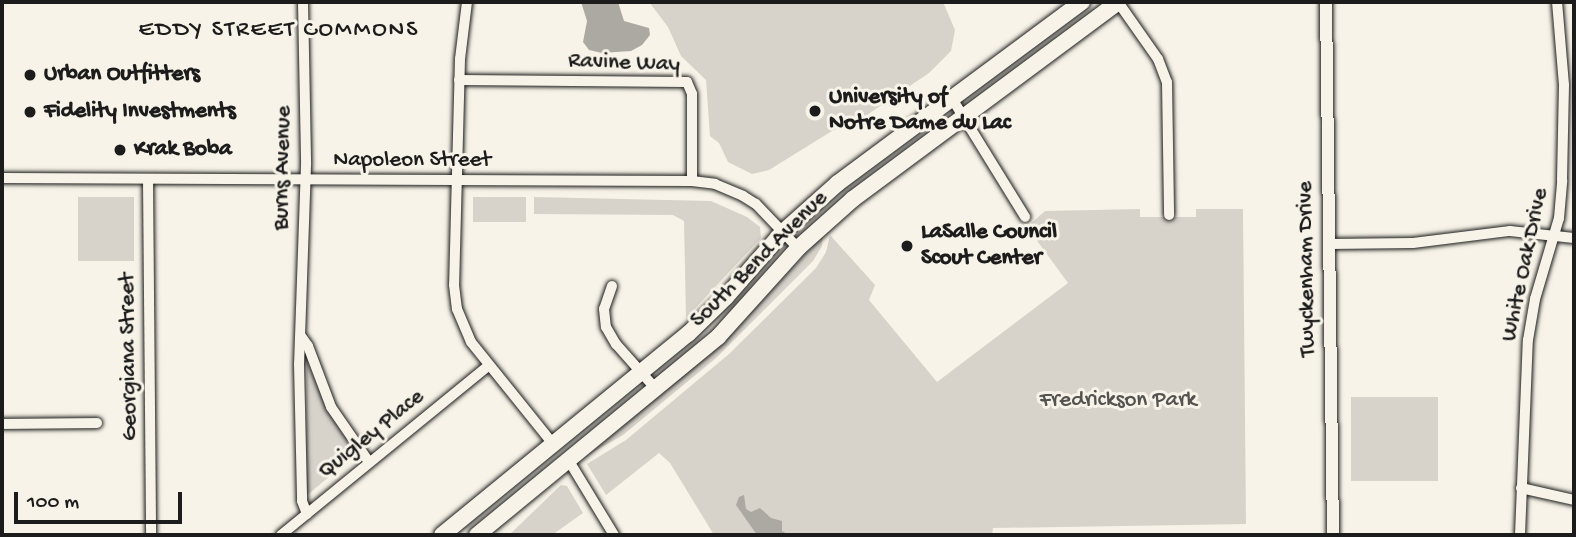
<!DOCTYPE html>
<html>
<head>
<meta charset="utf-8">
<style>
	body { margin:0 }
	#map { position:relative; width:1576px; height:537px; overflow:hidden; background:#f7f3e8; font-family:"Gochi Hand",sans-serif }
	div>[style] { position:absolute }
	.green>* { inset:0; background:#d7d3cb; transform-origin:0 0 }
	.water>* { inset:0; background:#aca9a2 }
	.roads { filter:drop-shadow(0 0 2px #1c1c1c) drop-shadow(0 0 2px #1c1c1c) }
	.minor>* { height:10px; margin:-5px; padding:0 5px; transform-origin:5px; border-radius:5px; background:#f7f3e8 }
	.tertiary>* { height:12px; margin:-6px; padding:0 6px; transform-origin:6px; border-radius:6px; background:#f7f3e8 }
	.primary>* { height:16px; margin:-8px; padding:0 8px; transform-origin:8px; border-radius:8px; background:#f7f3e8 }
	.dots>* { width:19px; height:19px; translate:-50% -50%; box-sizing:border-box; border:4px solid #f7f3e8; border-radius:50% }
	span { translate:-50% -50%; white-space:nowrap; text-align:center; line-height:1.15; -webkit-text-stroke:6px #f7f3e8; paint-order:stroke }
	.street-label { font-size:23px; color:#1c1c1c }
	.poi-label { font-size:23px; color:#1c1c1c; font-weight:700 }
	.left { translate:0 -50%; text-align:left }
	.park-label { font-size:23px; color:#545351 }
	.neighbourhood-label { font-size:24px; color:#1c1c1c; letter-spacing:2px }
	.frame { position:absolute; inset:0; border:4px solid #1c1c1c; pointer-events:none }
	.scale { position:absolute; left:14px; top:492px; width:168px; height:32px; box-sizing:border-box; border:4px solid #1c1c1c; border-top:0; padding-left:9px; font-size:21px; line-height:24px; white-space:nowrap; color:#1c1c1c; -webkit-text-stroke:5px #f7f3e8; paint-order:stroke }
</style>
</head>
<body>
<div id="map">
	<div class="green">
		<i style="clip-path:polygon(649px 2px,943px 2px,955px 30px,951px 51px,929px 73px,861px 119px,832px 131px,769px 170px,752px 174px,728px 162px,719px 143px,710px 136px,706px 80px,681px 56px,668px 27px)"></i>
		<i style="left:78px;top:197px;width:56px;height:64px"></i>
		<i style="left:473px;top:197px;width:53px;height:25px"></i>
		<i style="clip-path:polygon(534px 197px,711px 201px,747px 217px,760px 227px,761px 238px,686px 318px,684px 221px,673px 215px,534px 214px)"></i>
		<i style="clip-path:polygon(1140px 209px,1140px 217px,1196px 217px,1196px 209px,1243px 209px,1246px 524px,993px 528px,992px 535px,714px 535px,670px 463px,659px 453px,606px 495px,587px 464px,626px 440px,729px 354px,816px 268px,826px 252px,830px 235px,875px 285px,869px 300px,937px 382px,1068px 283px,1027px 227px,1045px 211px)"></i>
		<i style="clip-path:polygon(823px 235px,822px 246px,813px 261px,716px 358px,623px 435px,585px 457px,728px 337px)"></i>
		<i style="clip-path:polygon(307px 362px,331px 415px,358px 453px,306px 496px)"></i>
		<i style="left:1438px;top:397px;width:84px;height:87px;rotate:90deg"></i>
		<i style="clip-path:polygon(561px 485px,567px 486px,583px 513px,552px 535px,509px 535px)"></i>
	</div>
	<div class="water">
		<i style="clip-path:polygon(581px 2px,618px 2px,624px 21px,649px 28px,650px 35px,642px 45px,631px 51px,602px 53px,589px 50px,583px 42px,587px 21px)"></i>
		<i style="clip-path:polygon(744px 495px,746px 509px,751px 512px,760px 508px,771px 518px,782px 521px,782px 531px,789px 535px,757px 535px,736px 505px,739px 497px)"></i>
	</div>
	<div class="roads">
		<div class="minor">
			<i style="left:303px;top:2px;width:163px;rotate:88.9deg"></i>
			<i style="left:306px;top:165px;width:199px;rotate:92deg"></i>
			<i style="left:299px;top:364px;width:137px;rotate:88.7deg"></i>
			<i style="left:302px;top:501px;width:14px;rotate:69deg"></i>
			<i style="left:467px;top:2px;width:57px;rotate:97deg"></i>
			<i style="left:460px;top:59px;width:226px;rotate:91.5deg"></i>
			<i style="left:454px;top:285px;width:24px;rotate:83deg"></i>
			<i style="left:457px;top:309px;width:36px;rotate:67deg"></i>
			<i style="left:471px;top:342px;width:131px;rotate:51.2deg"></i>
			<i style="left:1118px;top:2px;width:70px;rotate:54.9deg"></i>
			<i style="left:1158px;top:59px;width:25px;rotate:69deg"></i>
			<i style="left:1167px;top:82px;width:133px;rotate:89.1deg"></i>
			<i style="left:459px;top:80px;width:228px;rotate:0.5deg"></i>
			<i style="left:687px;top:82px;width:13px;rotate:67deg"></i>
			<i style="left:692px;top:94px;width:87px;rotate:90deg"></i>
			<i style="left:951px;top:97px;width:141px;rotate:58.3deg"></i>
			<i style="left:2px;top:178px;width:690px;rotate:0.25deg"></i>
			<i style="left:692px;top:181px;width:23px;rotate:7deg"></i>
			<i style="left:715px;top:184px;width:30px;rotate:23deg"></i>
			<i style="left:743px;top:196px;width:15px;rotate:32deg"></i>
			<i style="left:756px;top:204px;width:61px;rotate:46.3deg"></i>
			<i style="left:148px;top:179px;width:356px;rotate:89.5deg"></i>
			<i style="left:1329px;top:244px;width:84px;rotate:-0.7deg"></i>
			<i style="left:1413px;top:243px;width:98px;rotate:-7.1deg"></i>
			<i style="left:1510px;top:231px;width:64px;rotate:6.2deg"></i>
			<i style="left:612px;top:286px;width:24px;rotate:109deg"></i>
			<i style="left:604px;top:309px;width:18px;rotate:84deg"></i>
			<i style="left:606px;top:327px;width:20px;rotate:60deg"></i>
			<i style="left:616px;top:344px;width:60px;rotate:48.4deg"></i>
			<i style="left:301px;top:336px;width:12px;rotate:55deg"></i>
			<i style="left:308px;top:346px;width:65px;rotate:69.3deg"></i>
			<i style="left:331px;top:407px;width:67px;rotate:55.4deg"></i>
			<i style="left:2px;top:424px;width:95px;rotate:-0.6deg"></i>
			<i style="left:569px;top:461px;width:87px;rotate:58.7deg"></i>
			<i style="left:1521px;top:488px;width:54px;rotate:12.8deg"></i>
			<i style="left:281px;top:535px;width:267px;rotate:-39.2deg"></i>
			<i style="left:1520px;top:535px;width:195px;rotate:-87.7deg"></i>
			<i style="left:1528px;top:340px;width:42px;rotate:-80.3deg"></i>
			<i style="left:1535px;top:299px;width:84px;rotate:-73.5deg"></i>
			<i style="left:1559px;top:218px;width:38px;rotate:-85deg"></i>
			<i style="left:1562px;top:180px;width:95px;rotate:-88.8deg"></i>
			<i style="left:1564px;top:85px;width:83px;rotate:-94.8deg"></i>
		</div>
		<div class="tertiary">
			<i style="left:1326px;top:2px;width:533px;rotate:89.25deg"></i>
		</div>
		<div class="primary">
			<i style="left:442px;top:535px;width:318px;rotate:-39.3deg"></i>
			<i style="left:688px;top:334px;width:53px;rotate:-44.2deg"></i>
			<i style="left:726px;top:297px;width:86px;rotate:-48.8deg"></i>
			<i style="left:783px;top:232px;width:74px;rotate:-41.7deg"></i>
			<i style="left:838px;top:183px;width:304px;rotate:-36.6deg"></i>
			<i style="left:477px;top:535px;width:312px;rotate:-39.4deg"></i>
			<i style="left:718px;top:337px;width:120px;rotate:-48deg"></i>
			<i style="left:798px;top:248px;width:74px;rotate:-41.7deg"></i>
			<i style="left:853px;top:199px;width:330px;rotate:-36.6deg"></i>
		</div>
	</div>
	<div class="dots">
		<i style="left:30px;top:75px;background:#1c1c1c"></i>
		<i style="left:815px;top:111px;background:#1c1c1c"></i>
		<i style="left:30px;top:112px;background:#1c1c1c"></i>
		<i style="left:120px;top:150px;background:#1c1c1c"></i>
		<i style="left:907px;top:246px;background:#1c1c1c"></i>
	</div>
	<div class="street-label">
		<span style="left:624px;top:64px;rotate:2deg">Ravine Way</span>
		<span style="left:412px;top:161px">Napoleon Street</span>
		<span style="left:284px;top:168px;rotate:-89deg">Burns Avenue</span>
		<span style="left:760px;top:260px;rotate:-45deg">South Bend Avenue</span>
		<span style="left:1526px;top:265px;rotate:-78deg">White Oak Drive</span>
		<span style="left:1308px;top:269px;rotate:-91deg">Twyckenham Drive</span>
		<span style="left:130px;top:357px;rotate:-91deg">Georgiana Street</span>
		<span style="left:372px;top:435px;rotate:-39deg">Quigley Place</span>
	</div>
	<div class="poi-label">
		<span class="left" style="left:44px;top:75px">Urban Outfitters</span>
		<span class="left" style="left:829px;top:111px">University of<br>Notre Dame du Lac</span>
		<span class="left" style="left:44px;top:112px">Fidelity Investments</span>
		<span class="left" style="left:134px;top:150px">Krak Boba</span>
		<span class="left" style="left:921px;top:246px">LaSalle Council<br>Scout Center</span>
	</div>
	<div class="park-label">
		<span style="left:1118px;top:401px">Fredrickson Park</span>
	</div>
	<div class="neighbourhood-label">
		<span style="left:279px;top:31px">EDDY STREET COMMONS</span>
	</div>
	<div class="frame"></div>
	<div class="scale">100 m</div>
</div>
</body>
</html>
